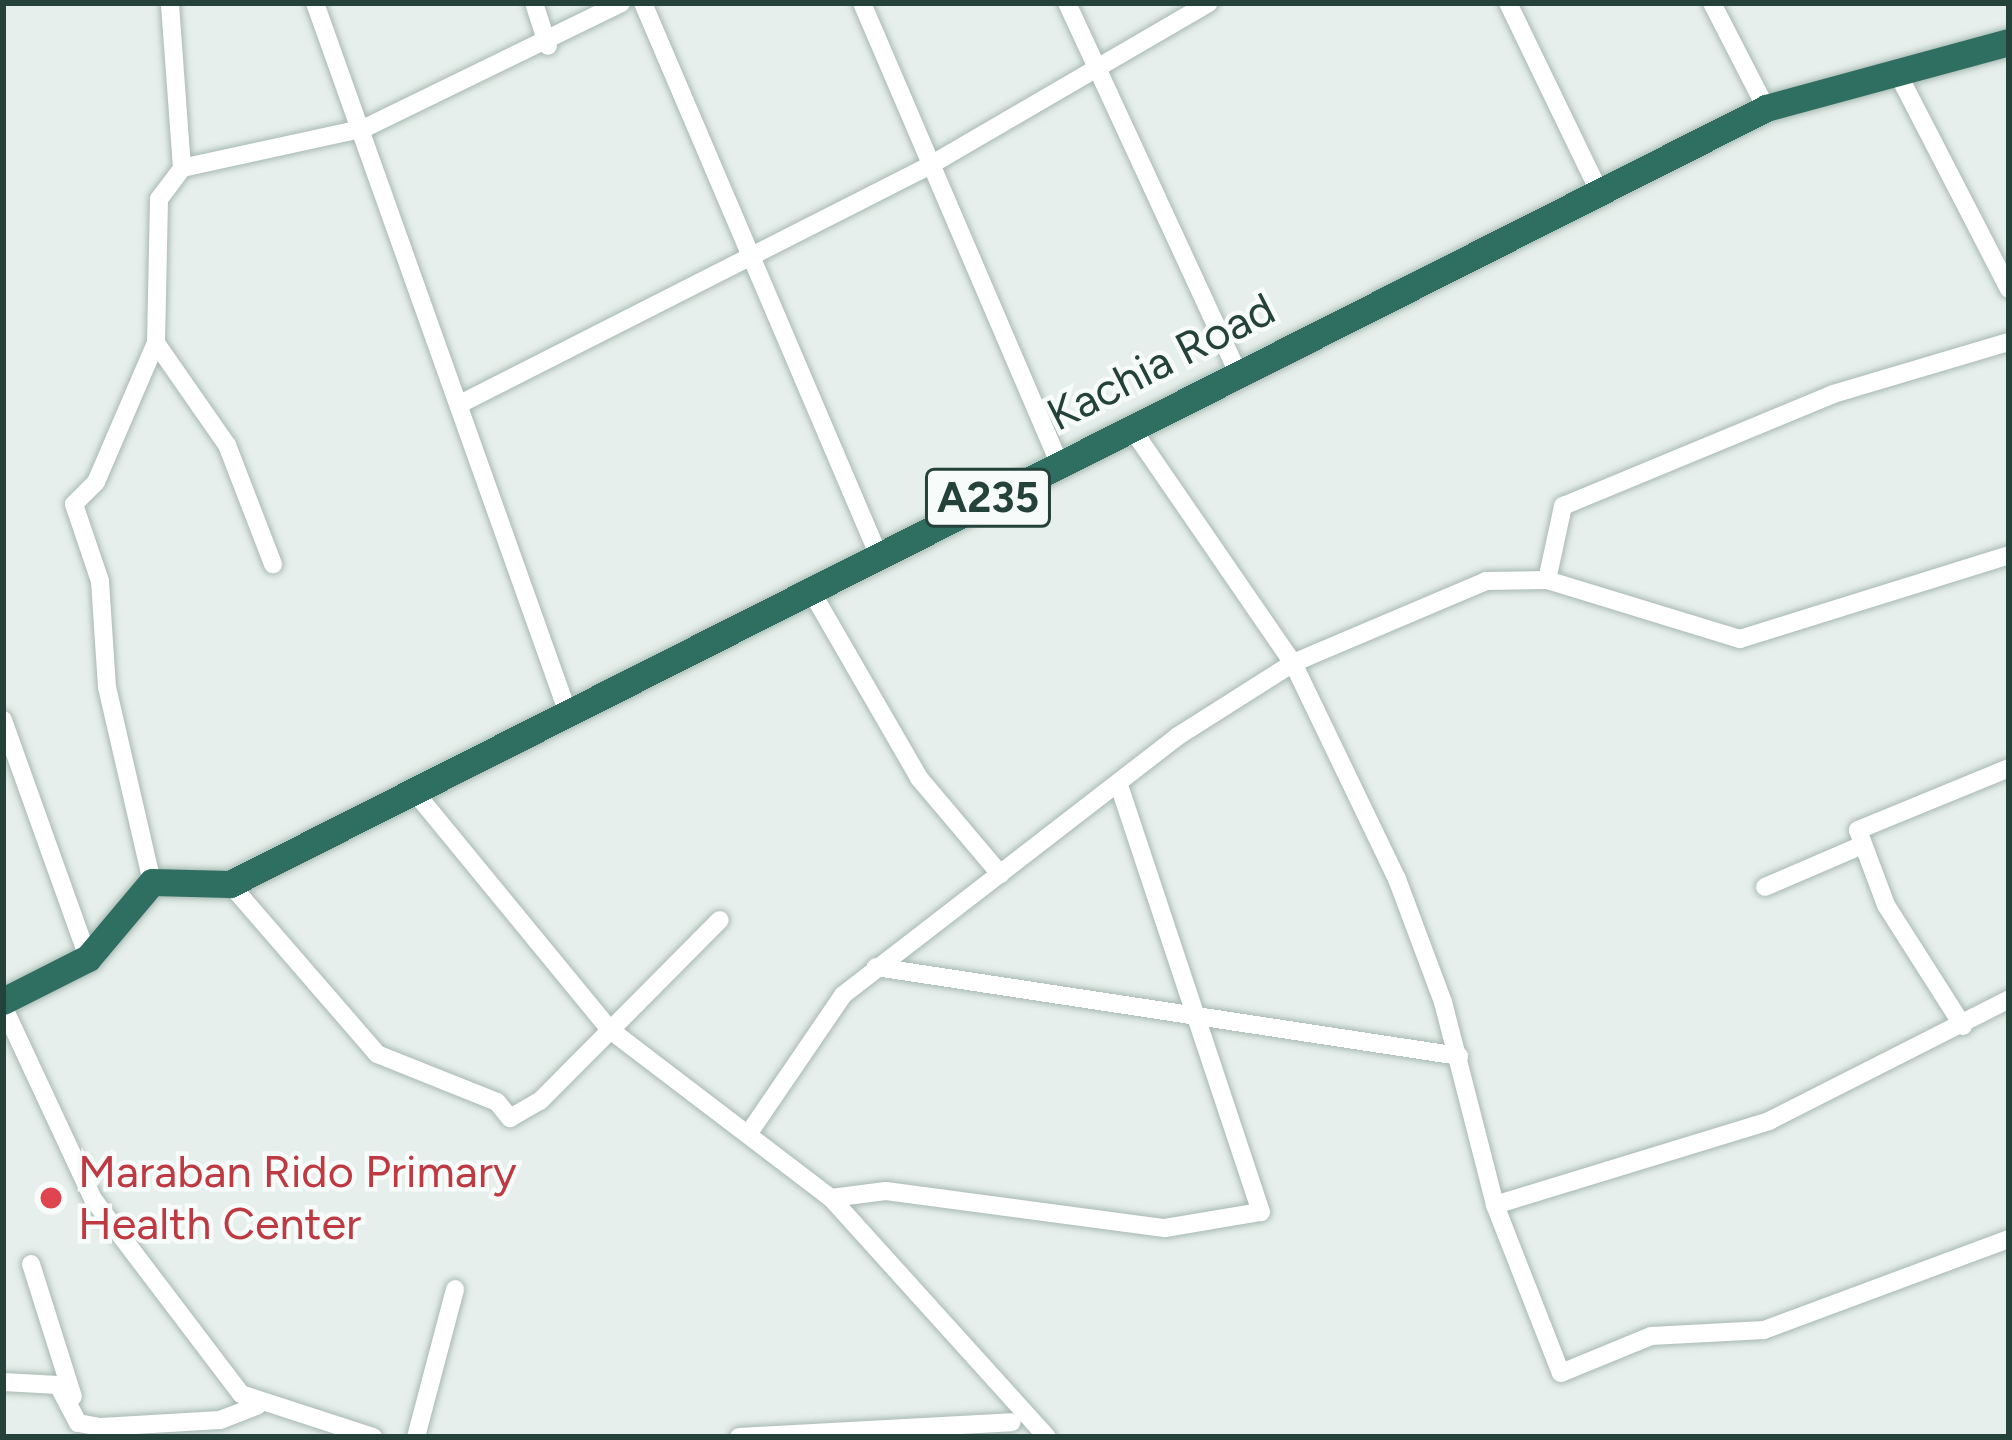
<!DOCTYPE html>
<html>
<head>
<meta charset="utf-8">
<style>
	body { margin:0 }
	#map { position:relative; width:2012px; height:1440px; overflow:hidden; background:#e6efeb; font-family:Figtree,sans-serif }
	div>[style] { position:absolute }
	.roads { filter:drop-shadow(0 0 3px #a8b8b2) drop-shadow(0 0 3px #a8b8b2) }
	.minor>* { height:18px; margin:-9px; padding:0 9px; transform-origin:9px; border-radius:9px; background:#fff }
	.highway>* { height:27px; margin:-13.5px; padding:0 13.5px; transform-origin:13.5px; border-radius:13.5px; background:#2f6f62 }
	.dots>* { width:33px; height:33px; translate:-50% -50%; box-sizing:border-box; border:6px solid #f7fbf9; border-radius:50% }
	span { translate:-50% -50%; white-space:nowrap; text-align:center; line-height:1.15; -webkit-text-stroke:9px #f7fbf9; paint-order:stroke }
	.shield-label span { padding:3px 9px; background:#f7fbf9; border:3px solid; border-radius:9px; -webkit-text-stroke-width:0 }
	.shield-label { font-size:42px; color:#24423a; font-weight:700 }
	.street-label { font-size:45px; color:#24423a }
	.health-label { font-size:45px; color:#be3a42 }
	.left { translate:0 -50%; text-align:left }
	.frame { position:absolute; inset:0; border:6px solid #24423a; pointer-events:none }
</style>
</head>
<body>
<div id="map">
	<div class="roads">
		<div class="minor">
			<i style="left:315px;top:3px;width:754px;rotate:70.39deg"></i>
			<i style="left:534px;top:3px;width:45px;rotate:72deg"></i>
			<i style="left:643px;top:3px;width:599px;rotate:66.9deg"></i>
			<i style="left:862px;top:3px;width:499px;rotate:66.8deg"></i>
			<i style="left:1067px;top:3px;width:403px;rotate:65.2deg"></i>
			<i style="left:1508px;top:3px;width:209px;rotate:64.2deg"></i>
			<i style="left:1712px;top:3px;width:118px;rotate:62.8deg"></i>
			<i style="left:1898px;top:74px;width:242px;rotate:62.7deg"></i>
			<i style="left:182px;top:168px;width:187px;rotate:-12.3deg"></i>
			<i style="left:365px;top:128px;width:285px;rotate:-26deg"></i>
			<i style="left:156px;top:343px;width:124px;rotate:55.2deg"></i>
			<i style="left:227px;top:445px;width:128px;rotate:68.9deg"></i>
			<i style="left:460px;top:404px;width:524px;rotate:-26.91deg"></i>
			<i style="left:927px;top:167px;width:326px;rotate:-30.2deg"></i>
			<i style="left:1130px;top:426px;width:288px;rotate:55.5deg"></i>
			<i style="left:1293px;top:663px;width:240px;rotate:64.3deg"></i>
			<i style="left:1397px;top:879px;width:131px;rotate:69.5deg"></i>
			<i style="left:1443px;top:1002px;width:210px;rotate:75.6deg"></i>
			<i style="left:1495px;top:1205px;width:180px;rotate:68.6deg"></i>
			<i style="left:1561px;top:1373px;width:97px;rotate:-22.3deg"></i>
			<i style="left:1651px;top:1336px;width:113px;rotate:-3deg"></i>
			<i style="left:1764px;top:1330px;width:261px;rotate:-20.4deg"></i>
			<i style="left:1547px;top:580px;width:76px;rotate:-77.8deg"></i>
			<i style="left:1563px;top:506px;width:292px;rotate:-22.5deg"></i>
			<i style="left:1833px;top:394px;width:184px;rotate:-16.5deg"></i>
			<i style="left:810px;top:589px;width:218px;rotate:60deg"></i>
			<i style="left:919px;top:778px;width:126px;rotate:49.8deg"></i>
			<i style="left:3px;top:720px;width:253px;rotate:70.3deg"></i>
			<i style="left:413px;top:790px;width:309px;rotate:50.6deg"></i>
			<i style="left:609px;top:1029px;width:279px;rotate:37.3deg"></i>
			<i style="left:831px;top:1198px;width:322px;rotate:47.9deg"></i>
			<i style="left:152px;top:882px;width:200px;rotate:-103deg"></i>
			<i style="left:107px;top:687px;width:106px;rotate:-93.8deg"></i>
			<i style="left:100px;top:581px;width:81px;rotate:-108.7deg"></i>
			<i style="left:74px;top:504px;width:31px;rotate:-45deg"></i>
			<i style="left:96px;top:482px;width:151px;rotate:-66.7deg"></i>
			<i style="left:156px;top:343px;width:144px;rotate:-88.8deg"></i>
			<i style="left:159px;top:199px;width:39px;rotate:-53deg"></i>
			<i style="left:182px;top:168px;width:165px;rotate:-94.2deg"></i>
			<i style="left:230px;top:884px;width:225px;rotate:49.1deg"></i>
			<i style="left:377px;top:1054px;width:129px;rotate:21.8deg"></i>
			<i style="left:497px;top:1102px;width:21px;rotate:51deg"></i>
			<i style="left:510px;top:1118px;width:34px;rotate:-30deg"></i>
			<i style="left:540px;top:1101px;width:255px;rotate:-45.2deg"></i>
			<i style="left:1765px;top:887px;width:101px;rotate:-23.3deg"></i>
			<i style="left:876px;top:967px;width:590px;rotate:8.68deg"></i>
			<i style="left:3px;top:1006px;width:213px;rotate:65deg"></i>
			<i style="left:93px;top:1199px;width:245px;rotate:52.8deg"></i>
			<i style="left:241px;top:1394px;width:139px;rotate:18deg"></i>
			<i style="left:1963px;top:1026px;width:143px;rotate:-122.5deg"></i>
			<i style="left:1886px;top:905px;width:80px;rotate:-110.5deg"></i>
			<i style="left:1858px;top:830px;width:163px;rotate:-22.3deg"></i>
			<i style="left:749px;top:1133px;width:167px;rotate:-55.7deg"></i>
			<i style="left:843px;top:995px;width:423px;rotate:-37.7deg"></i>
			<i style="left:1178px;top:736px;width:136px;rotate:-32.4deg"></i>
			<i style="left:1293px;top:663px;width:210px;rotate:-23deg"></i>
			<i style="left:1486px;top:581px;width:61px;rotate:-0.9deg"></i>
			<i style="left:1547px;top:580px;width:202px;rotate:17deg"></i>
			<i style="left:1740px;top:639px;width:282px;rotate:-17.3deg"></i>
			<i style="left:831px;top:1198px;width:55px;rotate:-7.3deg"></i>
			<i style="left:886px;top:1191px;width:281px;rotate:7.6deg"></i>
			<i style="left:1165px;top:1228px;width:97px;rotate:-9.5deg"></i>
			<i style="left:1261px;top:1212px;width:447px;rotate:-108.4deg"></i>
			<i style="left:1495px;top:1205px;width:287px;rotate:-17deg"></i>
			<i style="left:1769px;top:1121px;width:269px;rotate:-26.9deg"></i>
			<i style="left:31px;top:1264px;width:139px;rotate:72.5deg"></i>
			<i style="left:3px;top:1382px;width:55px;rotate:3.1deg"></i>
			<i style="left:58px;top:1385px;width:43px;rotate:62.2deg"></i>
			<i style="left:78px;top:1423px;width:23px;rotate:10deg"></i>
			<i style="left:101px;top:1427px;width:119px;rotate:-3.4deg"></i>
			<i style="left:220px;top:1420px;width:40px;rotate:-21deg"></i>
			<i style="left:416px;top:1437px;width:153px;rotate:-75.2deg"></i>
			<i style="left:739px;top:1437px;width:273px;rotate:-3.1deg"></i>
		</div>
		<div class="highway">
			<i style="left:3px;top:1001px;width:95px;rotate:-26.8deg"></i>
			<i style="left:88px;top:958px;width:99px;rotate:-49.9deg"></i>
			<i style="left:152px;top:882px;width:78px;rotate:1.5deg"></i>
			<i style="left:230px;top:884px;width:1721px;rotate:-26.8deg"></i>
			<i style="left:1766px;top:108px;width:252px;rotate:-15.2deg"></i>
		</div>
	</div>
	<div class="dots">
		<i style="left:51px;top:1198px;background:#e0444e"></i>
	</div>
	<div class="shield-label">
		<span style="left:988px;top:498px">A235</span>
	</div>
	<div class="street-label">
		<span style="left:1161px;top:362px;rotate:-27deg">Kachia Road</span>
	</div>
	<div class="health-label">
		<span class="left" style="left:78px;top:1198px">Maraban Rido Primary<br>Health Center</span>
	</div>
	<div class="frame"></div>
</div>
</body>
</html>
